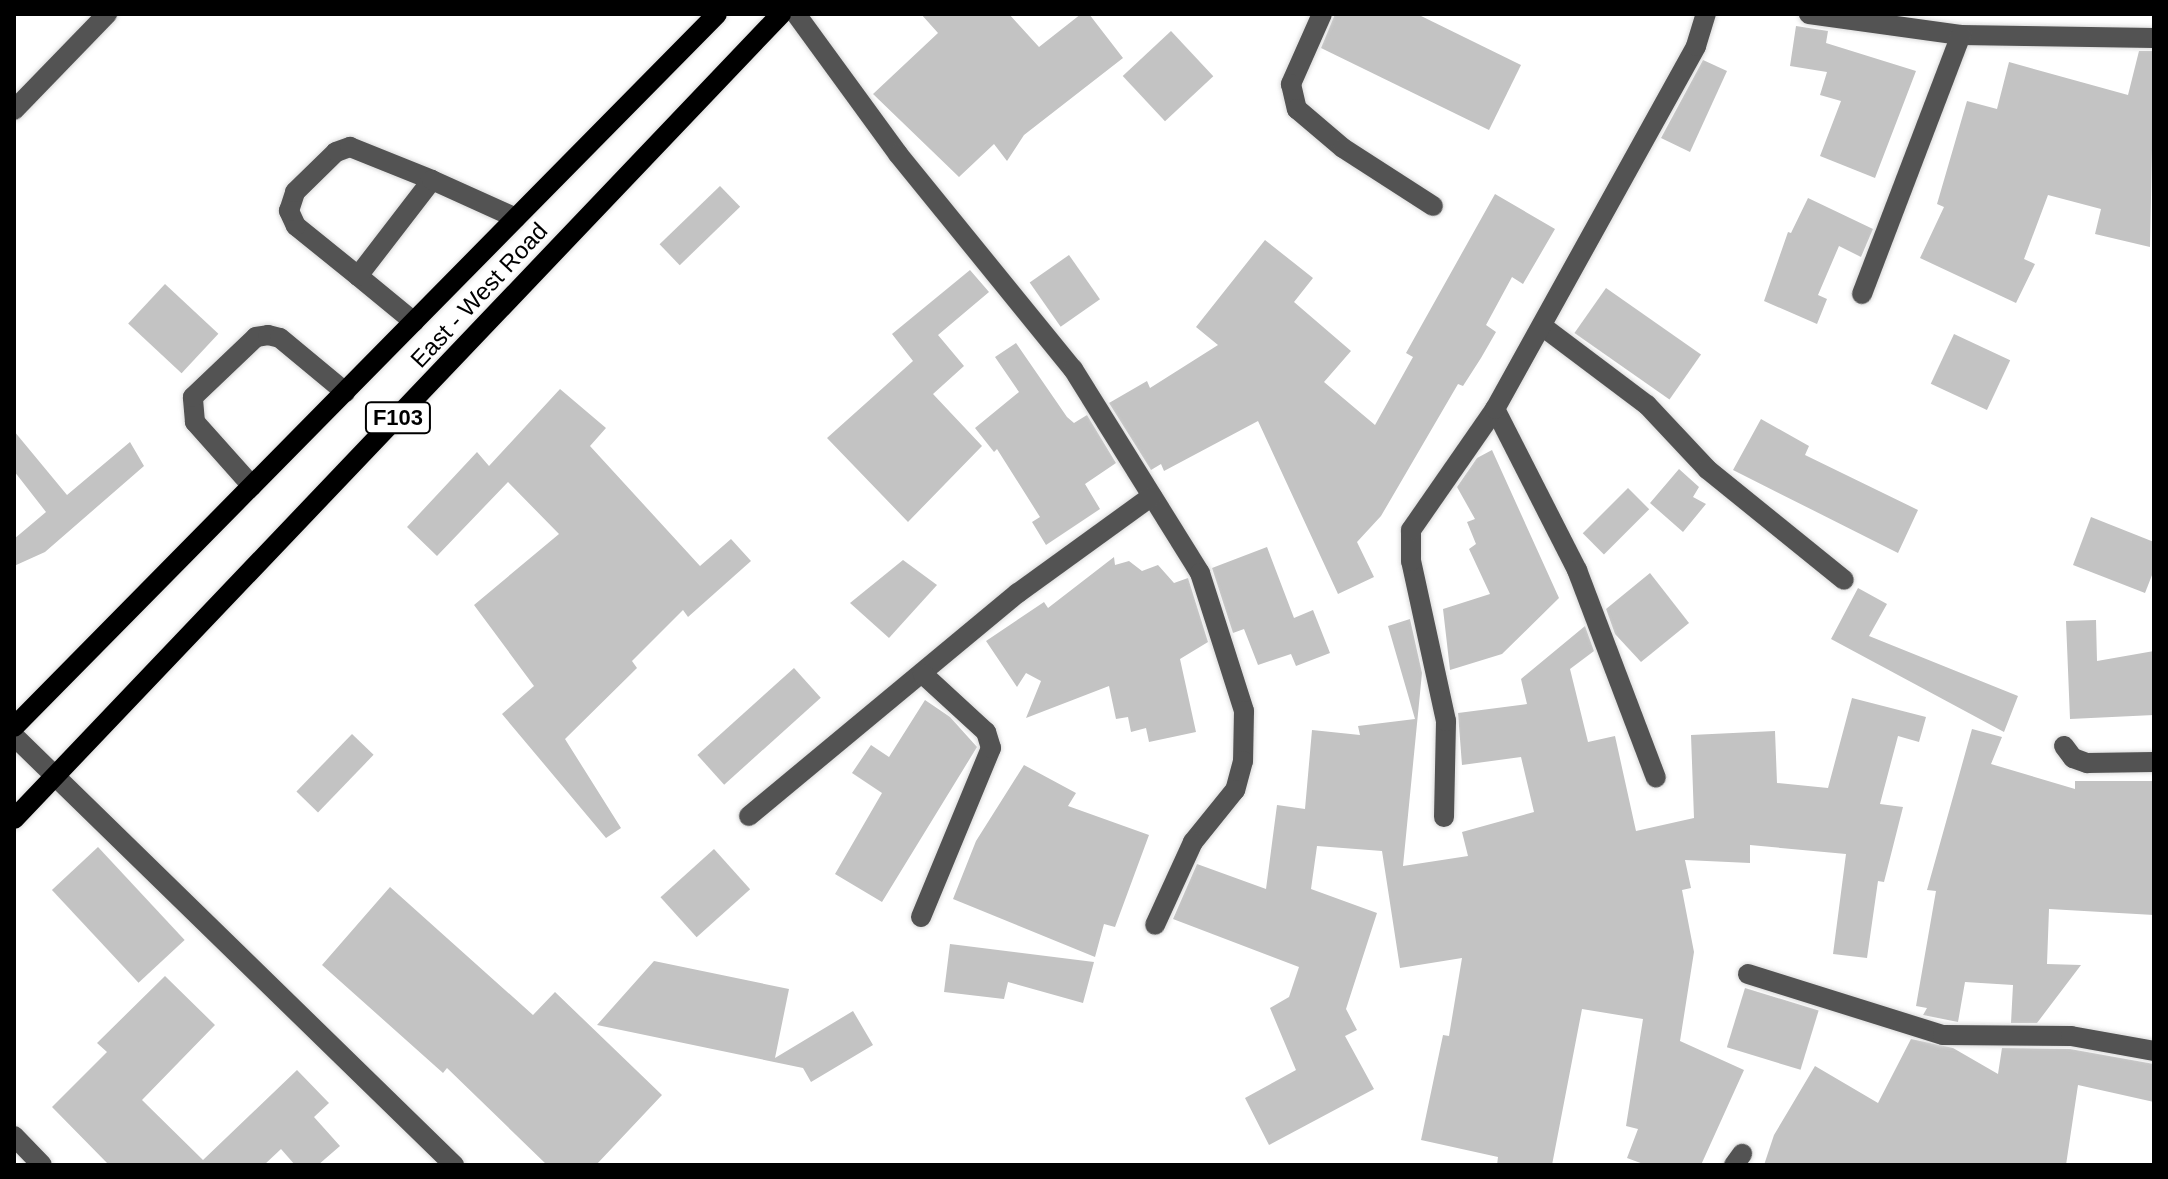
<!DOCTYPE html>
<html>
<head>
<meta charset="utf-8">
<style>
	body { margin:0 }
	#map { position:relative; width:2168px; height:1179px; overflow:hidden; background:#fff; font-family:Arial,sans-serif }
	div>[style] { position:absolute }
	.building>* { inset:0; background:#c3c3c3; transform-origin:0 0 }
	.roads { filter:drop-shadow(0 0 2px #dbdbdb) drop-shadow(0 0 2px #dbdbdb) }
	.minor>* { height:20px; margin:-10px; padding:0 10px; transform-origin:10px; border-radius:10px; background:#535353 }
	.major>* { height:20px; margin:-10px; padding:0 10px; transform-origin:10px; border-radius:10px; background:#000 }
	span { translate:-50% -50%; white-space:nowrap; text-align:center; line-height:1.15; -webkit-text-stroke:7px #fff; paint-order:stroke }
	.shield-label span { padding:2px 6px; background:#fff; border:2px solid; border-radius:6px; -webkit-text-stroke-width:0 }
	.shield-label { font-size:22px; color:#000; font-weight:700 }
	.street-label { font-size:24px; color:#000 }
	.frame { position:absolute; inset:0; border:16px solid #000; pointer-events:none }
</style>
</head>
<body>
<div id="map">
	<div class="building">
		<i style="clip-path:polygon(921px 14px,1009px 14px,1039px 47px,1081px 14px,1089px 14px,1123px 58px,1024px 135px,1007px 161px,994px 144px,959px 177px,873px 94px,938px 33px)"></i>
		<i style="clip-path:polygon(1335px 14px,1417px 14px,1521px 65px,1489px 130px,1321px 48px)"></i>
		<i style="clip-path:polygon(1796px 26px,1828px 31px,1826px 43px,1916px 71px,1875px 178px,1820px 156px,1841px 101px,1820px 95px,1827px 72px,1790px 66px)"></i>
		<i style="left:1171px;top:31px;width:62px;height:66px;rotate:47deg"></i>
		<i style="clip-path:polygon(2139px 51px,2154px 51px,2150px 247px,2095px 234px,2101px 209px,2048px 195px,2024px 259px,2035px 264px,2016px 303px,1920px 258px,1944px 207px,1937px 204px,1967px 101px,1997px 109px,2009px 62px,2128px 95px)"></i>
		<i style="clip-path:polygon(1703px 60px,1727px 71px,1690px 152px,1661px 138px)"></i>
		<i style="left:720px;top:186px;width:29px;height:84px;rotate:46deg"></i>
		<i style="clip-path:polygon(1495px 194px,1555px 229px,1523px 284px,1512px 277px,1486px 325px,1496px 332px,1481px 358px,1463px 386px,1458px 384px,1381px 516px,1357px 542px,1374px 577px,1338px 594px,1258px 421px,1164px 471px,1161px 464px,1151px 470px,1109px 403px,1147px 381px,1150px 388px,1218px 345px,1196px 327px,1265px 240px,1313px 278px,1294px 302px,1351px 351px,1324px 382px,1375px 425px,1413px 357px,1406px 353px)"></i>
		<i style="clip-path:polygon(1808px 198px,1873px 229px,1861px 257px,1839px 246px,1818px 295px,1827px 299px,1817px 324px,1764px 301px,1788px 232px,1791px 233px)"></i>
		<i style="left:1069px;top:255px;width:54px;height:48px;rotate:55deg"></i>
		<i style="clip-path:polygon(970px 270px,989px 292px,938px 335px,964px 366px,933px 394px,982px 446px,908px 522px,827px 438px,913px 361px,892px 334px)"></i>
		<i style="left:165px;top:284px;width:73px;height:54px;rotate:43deg"></i>
		<i style="left:1606px;top:288px;width:116px;height:55px;rotate:35deg"></i>
		<i style="left:1954px;top:334px;width:62px;height:55px;rotate:25deg"></i>
		<i style="clip-path:polygon(1016px 343px,1067px 417px,1074px 423px,1087px 415px,1116px 463px,1085px 484px,1100px 509px,1046px 545px,1032px 522px,1040px 517px,997px 449px,994px 452px,975px 428px,1019px 392px,995px 357px)"></i>
		<i style="clip-path:polygon(560px 389px,606px 428px,590px 446px,700px 566px,731px 539px,751px 561px,688px 617px,683px 610px,632px 661px,637px 668px,565px 739px,621px 828px,606px 838px,502px 714px,534px 686px,474px 605px,559px 534px,508px 482px,437px 556px,407px 527px,477px 452px,489px 466px)"></i>
		<i style="clip-path:polygon(1761px 419px,1809px 446px,1805px 455px,1918px 510px,1898px 553px,1733px 470px)"></i>
		<i style="clip-path:polygon(14px 431px,67px 495px,130px 442px,144px 466px,45px 552px,14px 566px,14px 539px,46px 512px,14px 471px)"></i>
		<i style="clip-path:polygon(1492px 450px,1559px 598px,1502px 654px,1450px 670px,1443px 609px,1490px 594px,1469px 549px,1476px 544px,1467px 522px,1475px 519px,1457px 487px,1477px 458px)"></i>
		<i style="clip-path:polygon(1679px 469px,1699px 487px,1693px 497px,1706px 504px,1683px 532px,1650px 503px)"></i>
		<i style="left:1628px;top:488px;width:30px;height:64px;rotate:45deg"></i>
		<i style="clip-path:polygon(2091px 517px,2154px 542px,2154px 570px,2145px 593px,2073px 565px)"></i>
		<i style="clip-path:polygon(1267px 547px,1294px 618px,1313px 610px,1330px 653px,1296px 666px,1291px 654px,1258px 665px,1244px 629px,1233px 633px,1212px 568px)"></i>
		<i style="clip-path:polygon(1114px 557px,1115px 565px,1129px 561px,1142px 571px,1158px 565px,1174px 583px,1188px 578px,1208px 642px,1180px 659px,1196px 732px,1149px 742px,1146px 728px,1131px 732px,1128px 717px,1116px 719px,1109px 686px,1026px 718px,1041px 681px,1026px 673px,1017px 687px,986px 641px,1044px 602px,1048px 608px)"></i>
		<i style="clip-path:polygon(903px 560px,937px 585px,889px 638px,850px 603px)"></i>
		<i style="clip-path:polygon(1650px 573px,1689px 623px,1641px 662px,1615px 634px,1606px 609px)"></i>
		<i style="clip-path:polygon(1858px 588px,1887px 604px,1869px 636px,2018px 696px,2004px 732px,1831px 639px)"></i>
		<i style="clip-path:polygon(1410px 619px,1422px 673px,1403px 866px,1468px 856px,1462px 832px,1534px 812px,1521px 757px,1462px 765px,1458px 713px,1527px 704px,1521px 679px,1585px 626px,1594px 651px,1570px 669px,1588px 742px,1615px 736px,1636px 831px,1694px 818px,1691px 735px,1775px 731px,1777px 783px,1828px 788px,1852px 698px,1926px 717px,1919px 742px,1898px 736px,1880px 804px,1903px 807px,1884px 882px,1878px 881px,1867px 958px,1833px 954px,1846px 854px,1750px 845px,1750px 863px,1685px 860px,1691px 888px,1682px 890px,1694px 952px,1680px 1041px,1744px 1070px,1701px 1165px,1646px 1165px,1627px 1158px,1638px 1129px,1626px 1126px,1643px 1019px,1582px 1009px,1552px 1165px,1497px 1165px,1498px 1157px,1421px 1140px,1443px 1035px,1449px 1036px,1462px 958px,1400px 968px,1382px 851px,1317px 846px,1311px 889px,1377px 913px,1346px 1009px,1357px 1030px,1345px 1036px,1374px 1089px,1269px 1145px,1245px 1098px,1296px 1070px,1270px 1008px,1289px 997px,1299px 967px,1173px 919px,1197px 864px,1266px 889px,1277px 805px,1305px 809px,1312px 730px,1360px 735px,1358px 726px,1415px 719px,1388px 626px)"></i>
		<i style="clip-path:polygon(2096px 620px,2097px 661px,2154px 651px,2154px 715px,2070px 719px,2066px 621px)"></i>
		<i style="left:794px;top:668px;width:40px;height:130px;rotate:48deg"></i>
		<i style="clip-path:polygon(925px 700px,950px 717px,977px 747px,882px 902px,835px 874px,882px 793px,852px 773px,871px 745px,889px 757px)"></i>
		<i style="clip-path:polygon(1972px 729px,2002px 737px,1991px 764px,2075px 789px,2075px 781px,2154px 781px,2154px 915px,2049px 909px,2047px 964px,2081px 965px,2037px 1023px,2011px 1023px,2013px 985px,1965px 982px,1958px 1022px,1923px 1015px,1927px 1008px,1916px 1006px,1936px 891px,1927px 890px)"></i>
		<i style="left:352px;top:734px;width:30px;height:80px;rotate:44deg"></i>
		<i style="clip-path:polygon(1024px 765px,1076px 793px,1068px 806px,1149px 835px,1115px 927px,1104px 924px,1095px 957px,953px 899px,976px 841px)"></i>
		<i style="left:98px;top:847px;width:127px;height:63px;rotate:47deg"></i>
		<i style="left:714px;top:849px;width:54px;height:72px;rotate:48deg"></i>
		<i style="clip-path:polygon(390px 887px,533px 1015px,555px 992px,662px 1095px,596px 1165px,547px 1165px,447px 1068px,443px 1073px,322px 965px)"></i>
		<i style="clip-path:polygon(950px 944px,1094px 962px,1083px 1003px,1008px 982px,1004px 999px,944px 992px)"></i>
		<i style="clip-path:polygon(654px 961px,789px 989px,775px 1058px,853px 1011px,873px 1045px,811px 1082px,803px 1068px,597px 1025px)"></i>
		<i style="clip-path:polygon(165px 976px,215px 1025px,142px 1100px,203px 1160px,297px 1070px,329px 1103px,314px 1117px,340px 1146px,318px 1165px,295px 1165px,281px 1149px,264px 1165px,109px 1165px,52px 1107px,107px 1052px,97px 1043px)"></i>
		<i style="left:1745px;top:988px;width:77px;height:62px;rotate:17deg"></i>
		<i style="clip-path:polygon(1911px 1039px,1953px 1048px,1998px 1074px,2002px 1048px,2070px 1049px,2154px 1064px,2154px 1102px,2078px 1085px,2066px 1165px,1764px 1165px,1774px 1135px,1815px 1066px,1878px 1103px)"></i>
	</div>
	<div class="roads">
		<div class="minor">
			<i style="left:796px;top:14px;width:173px;rotate:53.9deg"></i>
			<i style="left:898px;top:154px;width:277px;rotate:50.9deg"></i>
			<i style="left:1073px;top:369px;width:240px;rotate:58.1deg"></i>
			<i style="left:1200px;top:573px;width:145px;rotate:72.3deg"></i>
			<i style="left:1244px;top:711px;width:50px;rotate:91.1deg"></i>
			<i style="left:1243px;top:761px;width:30px;rotate:105deg"></i>
			<i style="left:1235px;top:790px;width:67px;rotate:128.9deg"></i>
			<i style="left:1193px;top:842px;width:91px;rotate:114.6deg"></i>
			<i style="left:1322px;top:14px;width:77px;rotate:113.9deg"></i>
			<i style="left:1291px;top:84px;width:26px;rotate:77deg"></i>
			<i style="left:1297px;top:109px;width:60px;rotate:40.3deg"></i>
			<i style="left:1343px;top:148px;width:107px;rotate:32.8deg"></i>
			<i style="left:1809px;top:14px;width:153px;rotate:7.9deg"></i>
			<i style="left:1961px;top:35px;width:193px;rotate:0.9deg"></i>
			<i style="left:14px;top:110px;width:134px;rotate:-45.9deg"></i>
			<i style="left:358px;top:276px;width:80px;rotate:-141.1deg"></i>
			<i style="left:296px;top:226px;width:17px;rotate:-115deg"></i>
			<i style="left:289px;top:211px;width:20px;rotate:-72deg"></i>
			<i style="left:295px;top:192px;width:57px;rotate:-44.3deg"></i>
			<i style="left:336px;top:152px;width:15px;rotate:-20deg"></i>
			<i style="left:350px;top:147px;width:88px;rotate:21.9deg"></i>
			<i style="left:1862px;top:294px;width:277px;rotate:-69.1deg"></i>
			<i style="left:414px;top:322px;width:72px;rotate:-140.6deg"></i>
			<i style="left:358px;top:276px;width:121px;rotate:-52.4deg"></i>
			<i style="left:432px;top:180px;width:92px;rotate:24.3deg"></i>
			<i style="left:1542px;top:326px;width:131px;rotate:37deg"></i>
			<i style="left:1647px;top:405px;width:88px;rotate:46.8deg"></i>
			<i style="left:1707px;top:469px;width:176px;rotate:39deg"></i>
			<i style="left:1495px;top:409px;width:181px;rotate:63deg"></i>
			<i style="left:1577px;top:570px;width:222px;rotate:69.2deg"></i>
			<i style="left:252px;top:486px;width:86px;rotate:-131.7deg"></i>
			<i style="left:195px;top:422px;width:25px;rotate:-95deg"></i>
			<i style="left:193px;top:397px;width:87px;rotate:-43.6deg"></i>
			<i style="left:256px;top:337px;width:12px;rotate:-9deg"></i>
			<i style="left:268px;top:335px;width:12px;rotate:14deg"></i>
			<i style="left:280px;top:338px;width:85px;rotate:39.7deg"></i>
			<i style="left:14px;top:736px;width:615px;rotate:44.27deg"></i>
			<i style="left:2064px;top:746px;width:15px;rotate:53deg"></i>
			<i style="left:2073px;top:758px;width:15px;rotate:20deg"></i>
			<i style="left:2087px;top:763px;width:67px;rotate:-0.9deg"></i>
			<i style="left:749px;top:816px;width:349px;rotate:-39.7deg"></i>
			<i style="left:1018px;top:593px;width:165px;rotate:-35.9deg"></i>
			<i style="left:1444px;top:817px;width:96px;rotate:-88.8deg"></i>
			<i style="left:1446px;top:721px;width:164px;rotate:-102.3deg"></i>
			<i style="left:1411px;top:561px;width:31px;rotate:-90deg"></i>
			<i style="left:1411px;top:530px;width:147px;rotate:-55.2deg"></i>
			<i style="left:1495px;top:409px;width:415px;rotate:-61deg"></i>
			<i style="left:1696px;top:46px;width:34px;rotate:-73deg"></i>
			<i style="left:921px;top:917px;width:183px;rotate:-67.5deg"></i>
			<i style="left:991px;top:748px;width:17px;rotate:-107deg"></i>
			<i style="left:986px;top:732px;width:86px;rotate:-137.4deg"></i>
			<i style="left:1748px;top:974px;width:204px;rotate:17.4deg"></i>
			<i style="left:1943px;top:1035px;width:128px;rotate:0.4deg"></i>
			<i style="left:2071px;top:1036px;width:84px;rotate:10.2deg"></i>
			<i style="left:14px;top:1136px;width:40px;rotate:46deg"></i>
			<i style="left:1734px;top:1165px;width:14px;rotate:-54deg"></i>
		</div>
		<div class="major">
			<i style="left:14px;top:727px;width:1001px;rotate:-45.4deg"></i>
			<i style="left:14px;top:819px;width:1112px;rotate:-46.38deg"></i>
		</div>
	</div>
	<div class="shield-label">
		<span style="left:398px;top:418px">F103</span>
	</div>
	<div class="street-label">
		<span style="left:479px;top:295px;rotate:-47deg">East - West Road</span>
	</div>
	<div class="frame"></div>
</div>
</body>
</html>
